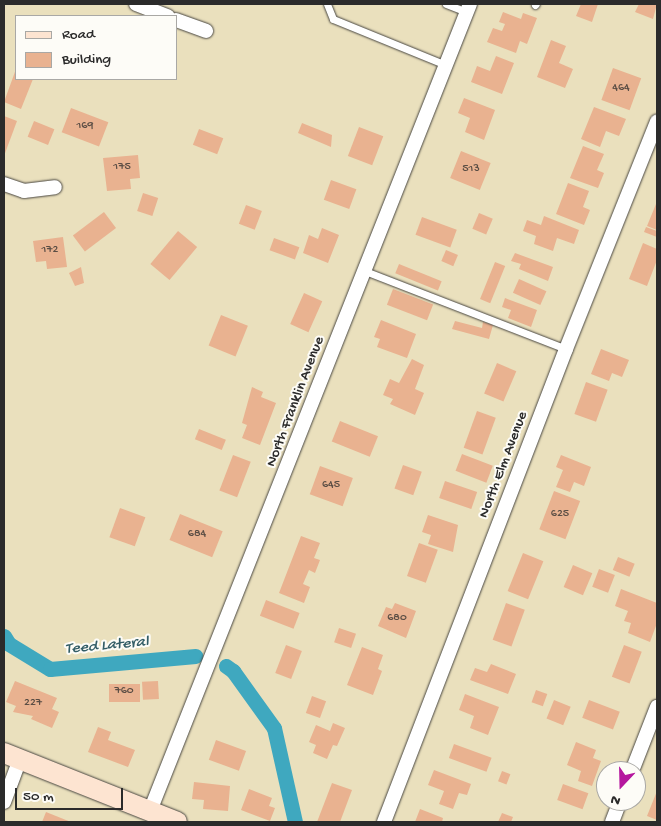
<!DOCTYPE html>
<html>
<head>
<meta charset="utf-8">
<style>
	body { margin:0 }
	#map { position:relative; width:661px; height:826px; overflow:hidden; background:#eae0bd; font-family:"Gochi Hand",sans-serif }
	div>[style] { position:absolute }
	.canal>* { height:15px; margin:-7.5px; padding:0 7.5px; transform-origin:7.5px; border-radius:7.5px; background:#3fa8bf }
	.building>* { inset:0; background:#e9b290; transform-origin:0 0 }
	.roads { filter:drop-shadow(0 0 1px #484641) drop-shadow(0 0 1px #484641) }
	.lane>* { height:7px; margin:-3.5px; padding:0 3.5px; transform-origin:3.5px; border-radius:3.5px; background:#fff }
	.street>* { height:14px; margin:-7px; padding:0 7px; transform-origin:7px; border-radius:7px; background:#fff }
	.secondary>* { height:20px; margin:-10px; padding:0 10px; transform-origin:10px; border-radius:10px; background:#fde4d1 }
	span { translate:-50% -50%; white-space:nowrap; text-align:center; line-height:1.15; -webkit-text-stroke:4px #fdfcf7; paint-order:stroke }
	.number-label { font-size:12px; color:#5a4d44 }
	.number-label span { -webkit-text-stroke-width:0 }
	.street-label { font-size:15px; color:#2b2b2b }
	.water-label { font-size:16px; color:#335d66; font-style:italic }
	.frame { position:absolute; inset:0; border:5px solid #2b2b2b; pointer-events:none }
	.legend { position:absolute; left:15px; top:15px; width:162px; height:65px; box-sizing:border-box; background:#fdfcf7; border:1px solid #a9a8a5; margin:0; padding:6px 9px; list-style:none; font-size:15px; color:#2b2b2b }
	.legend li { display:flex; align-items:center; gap:10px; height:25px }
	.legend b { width:25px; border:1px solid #a9a8a5 }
	.north { position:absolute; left:596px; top:761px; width:50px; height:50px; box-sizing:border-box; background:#fdfcf7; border:1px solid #a9a8a5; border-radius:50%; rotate:201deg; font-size:14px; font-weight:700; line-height:20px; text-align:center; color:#2b2b2b }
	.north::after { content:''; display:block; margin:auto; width:18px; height:22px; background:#b5179e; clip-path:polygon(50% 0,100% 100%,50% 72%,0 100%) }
	.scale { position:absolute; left:15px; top:788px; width:108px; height:22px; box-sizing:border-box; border:2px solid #2b2b2b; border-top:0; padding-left:6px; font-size:15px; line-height:18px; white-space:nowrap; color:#2b2b2b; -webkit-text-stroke:4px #fdfcf7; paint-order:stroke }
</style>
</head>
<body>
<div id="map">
	<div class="canal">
		<i style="left:4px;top:636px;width:9px;rotate:58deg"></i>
		<i style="left:9px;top:644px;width:48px;rotate:31.4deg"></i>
		<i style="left:50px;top:669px;width:146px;rotate:-5.1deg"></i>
		<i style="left:226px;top:666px;width:9px;rotate:36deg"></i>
		<i style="left:233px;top:671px;width:70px;rotate:54.3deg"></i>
		<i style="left:274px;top:728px;width:96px;rotate:77.4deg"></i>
	</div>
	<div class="building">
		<i style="clip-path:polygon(581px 4px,598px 4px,592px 22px,576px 16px)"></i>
		<i style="clip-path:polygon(639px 4px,657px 4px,653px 19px,635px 12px)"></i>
		<i style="clip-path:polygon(503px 12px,521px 19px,523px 13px,537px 18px,527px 44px,520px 41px,516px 53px,487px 42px,493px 28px,502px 31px,505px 24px,499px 22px)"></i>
		<i style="clip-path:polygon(551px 40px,566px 46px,559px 63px,573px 69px,565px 88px,537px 77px)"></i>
		<i style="clip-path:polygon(496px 56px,514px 63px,502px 94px,471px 82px,477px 66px,490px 71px)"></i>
		<i style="left:613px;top:68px;width:30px;height:34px;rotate:20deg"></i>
		<i style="clip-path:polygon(16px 69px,16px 79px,33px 79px,21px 109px,4px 102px)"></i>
		<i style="clip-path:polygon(464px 98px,495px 110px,484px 140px,465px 132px,470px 118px,458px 113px)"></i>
		<i style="clip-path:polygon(594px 107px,626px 119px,619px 136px,606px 131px,600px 147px,581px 139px)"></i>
		<i style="left:71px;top:108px;width:40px;height:26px;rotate:21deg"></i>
		<i style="clip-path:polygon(4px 116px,17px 121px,4px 156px)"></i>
		<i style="left:34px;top:121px;width:22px;height:17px;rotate:22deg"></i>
		<i style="clip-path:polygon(302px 123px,332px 135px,331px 147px,298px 133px)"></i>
		<i style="left:359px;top:127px;width:26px;height:31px;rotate:21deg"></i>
		<i style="left:199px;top:129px;width:26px;height:17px;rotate:21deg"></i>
		<i style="clip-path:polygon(583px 146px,604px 154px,597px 170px,604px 173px,598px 188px,570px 178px)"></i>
		<i style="left:461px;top:151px;width:32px;height:29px;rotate:22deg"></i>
		<i style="clip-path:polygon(138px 155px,140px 178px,130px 179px,131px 189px,107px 191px,103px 158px)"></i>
		<i style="left:331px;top:180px;width:27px;height:21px;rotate:20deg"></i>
		<i style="clip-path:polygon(568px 183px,589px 191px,583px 207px,590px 210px,584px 225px,556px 214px)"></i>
		<i style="left:143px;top:193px;width:16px;height:19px;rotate:18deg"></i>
		<i style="clip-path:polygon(656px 204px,657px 205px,657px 230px,647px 226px)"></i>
		<i style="left:246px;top:205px;width:17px;height:20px;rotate:21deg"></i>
		<i style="left:104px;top:212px;width:20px;height:39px;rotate:53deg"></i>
		<i style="left:479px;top:213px;width:15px;height:17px;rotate:23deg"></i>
		<i style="clip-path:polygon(544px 216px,579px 230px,574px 244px,557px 238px,553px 251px,534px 244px,536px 236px,523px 231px,527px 220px,541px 225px)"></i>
		<i style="left:422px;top:217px;width:37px;height:19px;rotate:20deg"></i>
		<i style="clip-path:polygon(646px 227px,657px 231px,657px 237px,644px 232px)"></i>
		<i style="clip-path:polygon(322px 228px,339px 235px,328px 263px,303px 253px,309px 235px,318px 239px)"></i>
		<i style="left:178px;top:231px;width:25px;height:43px;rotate:40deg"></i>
		<i style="clip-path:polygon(63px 237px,67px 267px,47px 269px,46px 261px,36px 262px,33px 241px)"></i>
		<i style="left:274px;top:238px;width:27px;height:13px;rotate:20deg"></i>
		<i style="clip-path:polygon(643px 243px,657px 249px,657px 260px,647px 286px,629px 279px)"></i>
		<i style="left:446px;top:250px;width:13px;height:12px;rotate:23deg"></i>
		<i style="clip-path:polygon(515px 253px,553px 267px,548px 281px,519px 269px,521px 264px,511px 261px)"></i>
		<i style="left:495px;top:262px;width:11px;height:40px;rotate:22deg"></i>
		<i style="left:399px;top:264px;width:46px;height:10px;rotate:22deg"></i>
		<i style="clip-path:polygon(81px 267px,84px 283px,75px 286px,69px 273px)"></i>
		<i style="left:519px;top:279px;width:30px;height:15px;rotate:24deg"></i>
		<i style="left:393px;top:289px;width:43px;height:17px;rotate:21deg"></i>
		<i style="left:304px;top:293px;width:20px;height:34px;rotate:24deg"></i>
		<i style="clip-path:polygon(505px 298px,537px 310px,531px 327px,508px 318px,511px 310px,502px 307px)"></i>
		<i style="left:221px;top:315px;width:29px;height:33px;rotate:22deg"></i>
		<i style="clip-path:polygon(381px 320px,416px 334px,407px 358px,377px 347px,380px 339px,374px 337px)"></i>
		<i style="clip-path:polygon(455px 321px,482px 328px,483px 322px,493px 325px,489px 339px,452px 329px)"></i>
		<i style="clip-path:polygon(601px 349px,629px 360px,622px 377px,612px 373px,609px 381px,591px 374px)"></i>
		<i style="clip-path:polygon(412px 359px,424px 365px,415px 389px,424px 393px,415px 415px,390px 404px,393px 399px,383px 395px,390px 379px,399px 383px)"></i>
		<i style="left:497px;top:363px;width:21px;height:33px;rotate:23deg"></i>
		<i style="left:586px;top:382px;width:23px;height:34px;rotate:20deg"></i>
		<i style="clip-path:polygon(252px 387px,263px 392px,261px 397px,276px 403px,260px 445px,242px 438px,247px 425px,242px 423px)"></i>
		<i style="left:477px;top:411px;width:20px;height:39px;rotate:20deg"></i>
		<i style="left:340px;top:421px;width:41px;height:22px;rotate:22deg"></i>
		<i style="left:199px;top:429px;width:29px;height:11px;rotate:22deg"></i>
		<i style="left:462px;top:454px;width:33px;height:18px;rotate:21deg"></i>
		<i style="left:233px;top:455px;width:19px;height:38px;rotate:21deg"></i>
		<i style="clip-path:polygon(561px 455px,591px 467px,584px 486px,574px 482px,570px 492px,556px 487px,563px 470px,556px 467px)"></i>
		<i style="left:403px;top:465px;width:20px;height:25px;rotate:20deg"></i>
		<i style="left:320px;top:466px;width:35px;height:30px;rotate:20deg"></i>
		<i style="left:445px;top:481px;width:34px;height:18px;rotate:19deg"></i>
		<i style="left:554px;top:491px;width:28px;height:41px;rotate:21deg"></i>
		<i style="left:120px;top:508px;width:27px;height:31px;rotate:20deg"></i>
		<i style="left:180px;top:514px;width:46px;height:28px;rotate:22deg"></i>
		<i style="clip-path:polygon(428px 515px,458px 525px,453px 552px,428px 544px,431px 535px,422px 532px)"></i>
		<i style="clip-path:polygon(301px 536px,320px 543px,314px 558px,320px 560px,315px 573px,309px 570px,303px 584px,310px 587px,304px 603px,279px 593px)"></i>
		<i style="left:419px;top:543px;width:20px;height:35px;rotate:20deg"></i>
		<i style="left:523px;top:553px;width:22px;height:41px;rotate:22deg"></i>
		<i style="left:618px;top:557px;width:18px;height:14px;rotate:22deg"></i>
		<i style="left:573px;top:565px;width:21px;height:24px;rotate:23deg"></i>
		<i style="left:599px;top:569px;width:17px;height:19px;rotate:21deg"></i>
		<i style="clip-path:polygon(621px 589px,657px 603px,657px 623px,650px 642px,628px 633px,631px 623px,624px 621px,628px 611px,615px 606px)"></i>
		<i style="left:266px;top:600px;width:36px;height:17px;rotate:21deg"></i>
		<i style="clip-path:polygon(395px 603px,416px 611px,406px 638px,378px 626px,386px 607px,392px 609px)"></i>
		<i style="left:506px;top:603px;width:20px;height:39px;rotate:20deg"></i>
		<i style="left:339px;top:628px;width:18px;height:15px;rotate:19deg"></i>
		<i style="left:286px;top:645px;width:17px;height:30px;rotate:21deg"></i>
		<i style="left:624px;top:645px;width:19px;height:34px;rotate:21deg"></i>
		<i style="clip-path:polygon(362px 647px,383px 655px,378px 669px,382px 671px,373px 695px,347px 685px)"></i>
		<i style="clip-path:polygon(491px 664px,516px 674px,508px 694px,470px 680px,475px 668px,487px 672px)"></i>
		<i style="clip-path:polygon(15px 681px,57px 698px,52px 709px,59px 712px,52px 728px,31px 719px,33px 716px,13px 712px,16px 706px,6px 702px)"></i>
		<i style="left:158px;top:681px;width:18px;height:16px;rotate:87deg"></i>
		<i style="left:109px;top:684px;width:31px;height:18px"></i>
		<i style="left:536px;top:690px;width:12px;height:13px;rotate:20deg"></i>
		<i style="clip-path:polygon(465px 694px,499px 707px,488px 735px,470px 728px,474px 716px,459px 710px)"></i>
		<i style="left:312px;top:696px;width:15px;height:18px;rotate:20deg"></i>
		<i style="left:554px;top:700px;width:18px;height:20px;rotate:22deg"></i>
		<i style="left:589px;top:700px;width:33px;height:19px;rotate:21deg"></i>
		<i style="clip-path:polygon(333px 723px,345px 728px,337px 746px,333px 745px,327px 759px,313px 753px,316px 745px,309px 742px,316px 725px,330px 731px)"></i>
		<i style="clip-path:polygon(98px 727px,111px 732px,108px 740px,135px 750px,128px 767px,88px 752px)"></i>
		<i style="left:216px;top:740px;width:32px;height:21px;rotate:20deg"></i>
		<i style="clip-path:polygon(576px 742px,596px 750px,593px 758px,601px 761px,592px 786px,578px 781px,581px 771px,567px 765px)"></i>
		<i style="left:454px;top:744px;width:40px;height:15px;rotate:20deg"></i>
		<i style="clip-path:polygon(434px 770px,471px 784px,467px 795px,459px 793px,453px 809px,439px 804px,444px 791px,428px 785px)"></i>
		<i style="left:502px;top:771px;width:9px;height:11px;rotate:21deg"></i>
		<i style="clip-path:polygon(194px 782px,230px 786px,228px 811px,203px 809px,204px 800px,192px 799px)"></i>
		<i style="clip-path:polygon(332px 783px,352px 790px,340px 822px,317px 822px)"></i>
		<i style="left:563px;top:784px;width:27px;height:17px;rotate:20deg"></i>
		<i style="clip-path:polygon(249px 789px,272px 798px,269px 806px,275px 808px,270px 821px,241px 810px)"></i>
		<i style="clip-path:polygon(657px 791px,657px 820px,647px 816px)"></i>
		<i style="clip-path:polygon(420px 809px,443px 818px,442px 822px,415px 822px)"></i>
		<i style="clip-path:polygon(46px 812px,71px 822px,42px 822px)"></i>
		<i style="clip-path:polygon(502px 813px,513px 817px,511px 822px,498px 822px)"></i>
	</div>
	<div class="roads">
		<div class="lane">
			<i style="left:327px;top:4px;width:16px;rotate:68deg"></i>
			<i style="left:333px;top:19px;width:122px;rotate:22.2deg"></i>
			<i style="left:446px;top:4px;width:22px;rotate:21deg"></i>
			<i style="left:535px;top:5px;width:1px;rotate:-45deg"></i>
			<i style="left:365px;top:271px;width:216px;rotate:21.2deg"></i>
		</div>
		<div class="street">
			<i style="left:136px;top:4px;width:34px;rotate:21deg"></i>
			<i style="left:176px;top:20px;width:32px;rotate:20deg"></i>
			<i style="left:4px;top:184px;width:21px;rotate:19deg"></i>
			<i style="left:24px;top:191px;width:31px;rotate:-7deg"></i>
			<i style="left:632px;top:771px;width:69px;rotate:-68.7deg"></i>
			<i style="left:4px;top:802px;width:46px;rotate:-69.6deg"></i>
			<i style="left:150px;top:811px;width:868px;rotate:-68.37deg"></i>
			<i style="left:384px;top:822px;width:507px;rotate:-68.95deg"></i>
			<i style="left:566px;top:349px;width:245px;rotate:-68.2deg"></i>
			<i style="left:612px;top:822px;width:22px;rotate:-69deg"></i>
		</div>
		<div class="secondary">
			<i style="left:4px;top:753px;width:186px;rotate:21.7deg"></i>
		</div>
	</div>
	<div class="number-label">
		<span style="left:621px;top:89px">464</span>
		<span style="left:85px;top:127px">169</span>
		<span style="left:122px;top:168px">175</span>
		<span style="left:471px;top:170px">513</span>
		<span style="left:50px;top:251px">172</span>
		<span style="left:331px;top:486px">645</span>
		<span style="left:560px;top:515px">625</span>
		<span style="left:197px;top:535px">684</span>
		<span style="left:397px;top:619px">680</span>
		<span style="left:124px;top:692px">760</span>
		<span style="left:33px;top:704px">227</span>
	</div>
	<div class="street-label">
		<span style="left:296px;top:402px;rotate:-69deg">North Franklin Avenue</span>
		<span style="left:504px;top:465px;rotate:-69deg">North Elm Avenue</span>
	</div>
	<div class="water-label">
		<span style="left:107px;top:647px;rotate:-5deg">Teed Lateral</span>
	</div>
	<div class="frame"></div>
	<ul class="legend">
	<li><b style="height:6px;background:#fde4d1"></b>Road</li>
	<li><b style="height:14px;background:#e9b290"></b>Building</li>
	</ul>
	<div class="north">N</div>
	<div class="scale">50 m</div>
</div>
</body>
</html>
